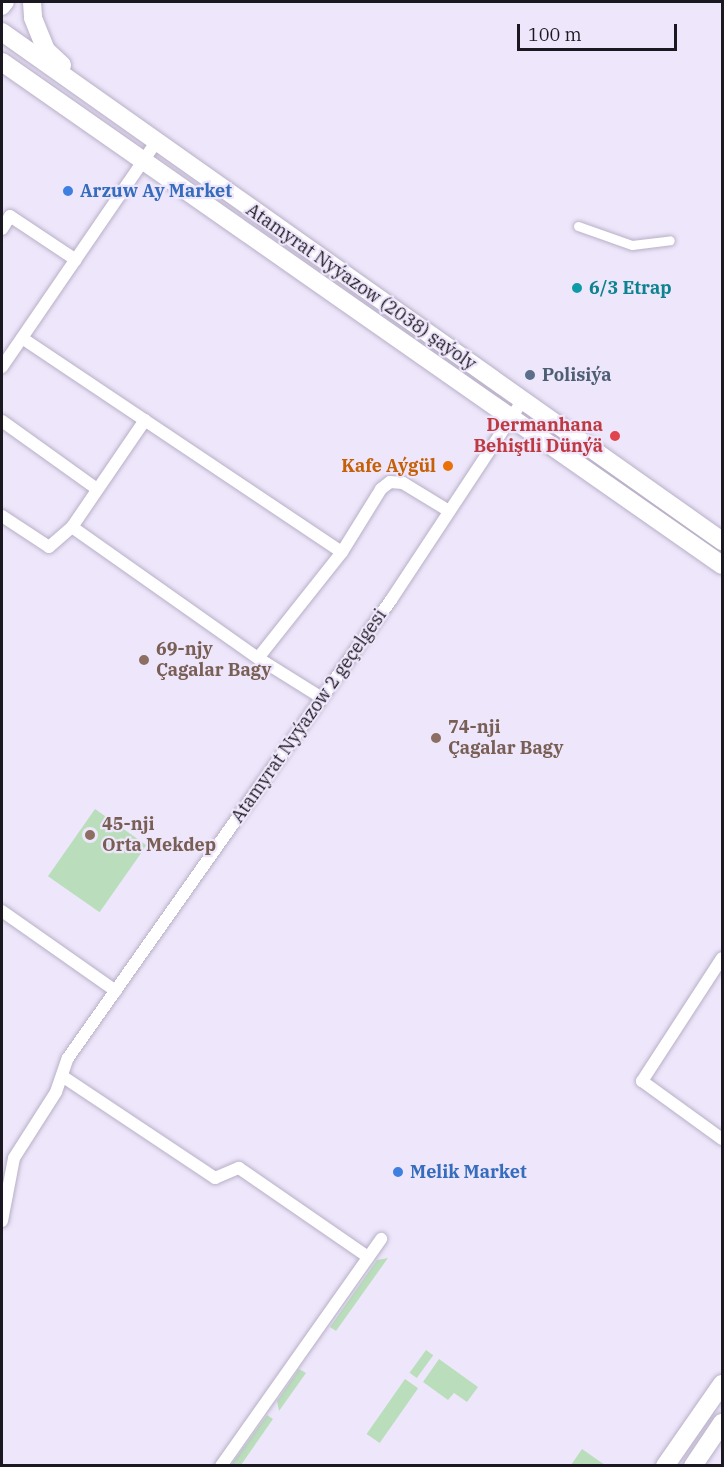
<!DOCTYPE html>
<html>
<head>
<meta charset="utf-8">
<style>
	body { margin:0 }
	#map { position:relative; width:724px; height:1467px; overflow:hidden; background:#eee7fb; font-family:"IBM Plex Serif",serif }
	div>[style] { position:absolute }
	.green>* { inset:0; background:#badebc; transform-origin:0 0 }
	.roads { filter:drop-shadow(0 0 2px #b8afc7) drop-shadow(0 0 2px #b8afc7) }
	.pedestrian>* { height:9px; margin:-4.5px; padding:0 4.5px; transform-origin:4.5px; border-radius:4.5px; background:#fff }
	.minor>* { height:12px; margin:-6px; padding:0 6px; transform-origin:6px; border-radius:6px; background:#fff }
	.secondary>* { height:16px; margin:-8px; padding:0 8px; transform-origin:8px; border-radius:8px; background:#fff }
	.primary>* { height:18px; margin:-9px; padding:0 9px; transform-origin:9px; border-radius:9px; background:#fff }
	.dots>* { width:16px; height:16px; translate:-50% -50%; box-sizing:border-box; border:3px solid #eee7fb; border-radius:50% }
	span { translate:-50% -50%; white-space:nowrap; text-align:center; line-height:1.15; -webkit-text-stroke:4.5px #eee7fb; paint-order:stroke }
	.shop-label { font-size:18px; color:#366cbe; font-weight:700 }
	.left { translate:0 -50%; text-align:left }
	.street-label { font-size:18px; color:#1c1821 }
	.culture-label { font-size:18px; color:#0d838f; font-weight:700 }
	.service-label { font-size:18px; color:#4e5e75; font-weight:700 }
	.health-label { font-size:18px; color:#be3a42; font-weight:700 }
	.right { translate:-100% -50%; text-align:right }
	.food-label { font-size:18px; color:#c56008; font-weight:700 }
	.education-label { font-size:18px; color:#785e54; font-weight:700 }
	.frame { position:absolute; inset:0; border:3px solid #1c1821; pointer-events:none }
	.scale { position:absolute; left:517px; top:24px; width:160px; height:27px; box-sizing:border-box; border:3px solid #1c1821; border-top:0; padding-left:8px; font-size:18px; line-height:21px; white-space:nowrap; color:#1c1821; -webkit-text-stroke:4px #eee7fb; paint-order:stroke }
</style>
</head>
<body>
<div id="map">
	<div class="green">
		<i style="left:95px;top:809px;width:63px;height:82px;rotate:35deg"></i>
		<i style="clip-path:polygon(388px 1258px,336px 1331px,330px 1327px,377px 1260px)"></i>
		<i style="left:426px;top:1350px;width:9px;height:28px;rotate:36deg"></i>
		<i style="clip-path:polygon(439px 1359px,478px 1387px,467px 1402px,454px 1393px,448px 1400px,423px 1382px)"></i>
		<i style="clip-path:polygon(299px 1369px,306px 1373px,279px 1411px,277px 1401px)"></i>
		<i style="left:405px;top:1379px;width:16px;height:67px;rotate:35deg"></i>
		<i style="clip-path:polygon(267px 1415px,273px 1419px,241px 1465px,231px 1465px)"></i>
		<i style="clip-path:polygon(582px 1449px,605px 1465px,571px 1465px)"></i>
	</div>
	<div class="roads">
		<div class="pedestrian">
			<i style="left:578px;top:226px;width:57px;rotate:19.4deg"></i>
			<i style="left:632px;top:245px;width:38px;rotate:-7deg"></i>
		</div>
		<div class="minor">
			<i style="left:2px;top:229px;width:15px;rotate:-58deg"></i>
			<i style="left:10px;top:216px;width:79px;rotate:33.7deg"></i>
			<i style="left:22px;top:338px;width:385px;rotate:33.8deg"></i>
			<i style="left:2px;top:367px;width:273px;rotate:-55.6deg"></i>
			<i style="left:145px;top:420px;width:130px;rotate:124.3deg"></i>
			<i style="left:72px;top:527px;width:228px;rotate:35.2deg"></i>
			<i style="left:258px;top:658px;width:75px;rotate:32deg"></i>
			<i style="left:2px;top:421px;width:117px;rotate:35.6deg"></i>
			<i style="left:2px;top:516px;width:56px;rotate:33.4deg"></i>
			<i style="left:49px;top:547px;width:30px;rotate:-41deg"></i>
			<i style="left:258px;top:658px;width:135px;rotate:-51.6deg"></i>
			<i style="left:342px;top:552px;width:74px;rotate:-58.2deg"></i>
			<i style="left:381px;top:489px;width:11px;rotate:-38deg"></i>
			<i style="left:390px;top:482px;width:13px;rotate:4deg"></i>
			<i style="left:403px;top:483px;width:54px;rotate:31.3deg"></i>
			<i style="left:2px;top:911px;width:139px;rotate:35.1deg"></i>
			<i style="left:722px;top:958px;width:147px;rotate:123deg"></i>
			<i style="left:642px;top:1081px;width:99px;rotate:35.9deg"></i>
			<i style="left:62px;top:1076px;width:184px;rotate:33.7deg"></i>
			<i style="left:215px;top:1178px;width:26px;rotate:-23deg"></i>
			<i style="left:239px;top:1168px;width:157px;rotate:34.6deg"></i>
			<i style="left:2px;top:1221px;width:64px;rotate:-79.2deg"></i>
			<i style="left:14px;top:1158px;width:78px;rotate:-57.5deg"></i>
			<i style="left:56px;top:1092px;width:36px;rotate:-71deg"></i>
			<i style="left:68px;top:1058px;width:560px;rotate:-54.81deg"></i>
			<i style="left:391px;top:600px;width:238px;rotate:-56.6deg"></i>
			<i style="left:221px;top:1466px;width:278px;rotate:-54.8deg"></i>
		</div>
		<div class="secondary">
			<i style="left:2px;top:7px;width:6px;rotate:-51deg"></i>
		</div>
		<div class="primary">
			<i style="left:32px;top:2px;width:16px;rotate:86deg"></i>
			<i style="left:33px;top:18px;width:35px;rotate:68deg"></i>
			<i style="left:46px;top:50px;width:22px;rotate:43deg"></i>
			<i style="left:2px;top:32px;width:882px;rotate:35.26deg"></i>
			<i style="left:2px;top:62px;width:878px;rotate:34.94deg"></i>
			<i style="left:665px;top:1466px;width:100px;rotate:-55.2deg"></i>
			<i style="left:693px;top:1466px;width:52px;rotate:-56deg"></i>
		</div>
	</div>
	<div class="dots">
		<i style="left:68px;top:191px;background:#3f7fe0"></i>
		<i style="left:577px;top:288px;background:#0f9aa8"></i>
		<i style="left:530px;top:375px;background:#5c6f8a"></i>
		<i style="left:615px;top:436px;background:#e0444e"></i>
		<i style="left:448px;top:466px;background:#e8710a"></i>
		<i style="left:144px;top:660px;background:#8d6e63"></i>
		<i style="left:436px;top:738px;background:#8d6e63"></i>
		<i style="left:90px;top:835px;background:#8d6e63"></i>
		<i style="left:398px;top:1172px;background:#3f7fe0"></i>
	</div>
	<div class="shop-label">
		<span class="left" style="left:80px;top:191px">Arzuw Ay Market</span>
		<span class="left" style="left:410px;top:1172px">Melik Market</span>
	</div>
	<div class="street-label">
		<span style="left:361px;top:287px;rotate:35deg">Atamyrat Nyýazow (2038) şaýoly</span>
		<span style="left:309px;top:716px;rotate:-55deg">Atamyrat Nyýazow 2 geçelgesi</span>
	</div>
	<div class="culture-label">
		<span class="left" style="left:589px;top:288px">6/3 Etrap</span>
	</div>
	<div class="service-label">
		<span class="left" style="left:542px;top:375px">Polisiýa</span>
	</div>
	<div class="health-label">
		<span class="right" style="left:603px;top:436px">Dermanhana<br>Behiştli Dünýä</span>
	</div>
	<div class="food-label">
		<span class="right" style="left:436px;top:466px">Kafe Aýgül</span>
	</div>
	<div class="education-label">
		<span class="left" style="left:156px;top:660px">69-njy<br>Çagalar Bagy</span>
		<span class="left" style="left:448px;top:738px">74-nji<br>Çagalar Bagy</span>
		<span class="left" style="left:102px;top:835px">45-nji<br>Orta Mekdep</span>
	</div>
	<div class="frame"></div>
	<div class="scale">100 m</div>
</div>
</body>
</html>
